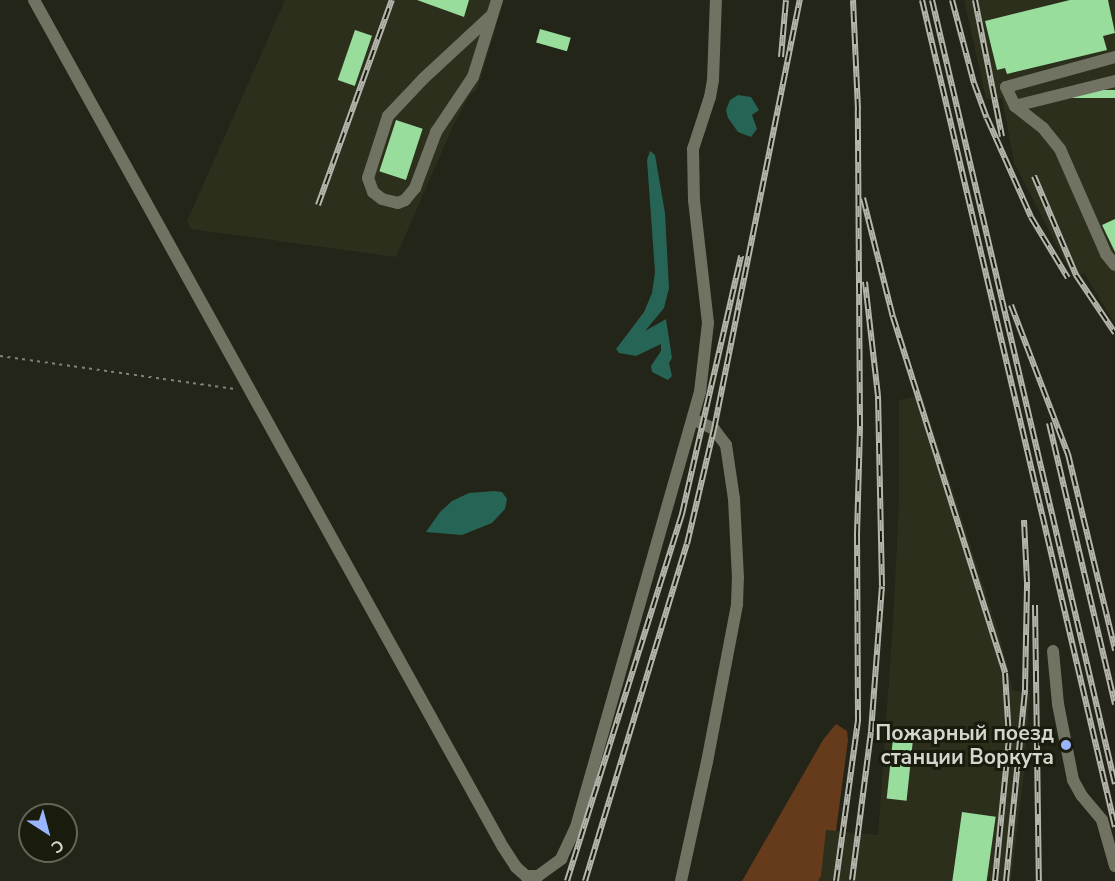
<!DOCTYPE html>
<html>
<head>
<meta charset="utf-8">
<style>
	body { margin:0 }
	#map { position:relative; width:1115px; height:881px; overflow:hidden; background:#222517; font-family:"Nunito Sans",sans-serif }
	div>[style] { position:absolute }
	.built>* { inset:0; background:#2c2f1c }
	.green>* { inset:0; background:#663b1b }
	.water>* { inset:0; background:#266456 }
	.building>* { inset:0; background:#98dd9c; transform-origin:0 0 }
	.path>* { height:2px; margin-top:-1px; transform-origin:0; background:repeating-linear-gradient(90deg,#818378 0 3px,transparent 0 7.5px) }
	.minor>* { height:12px; margin:-6px; padding:0 6px; transform-origin:6px; border-radius:6px; background:#707362 }
	.rail>* { height:6px; margin-top:-3px; transform-origin:0; background:repeating-linear-gradient(90deg,#191b0d 0 11px,#b4b6ac 0 22px); box-sizing:border-box; border-block:2px solid #b4b6ac }
	.dots>* { width:16px; height:16px; translate:-50% -50%; box-sizing:border-box; border:3px solid #191b0d; border-radius:50% }
	span { translate:-50% -50%; white-space:nowrap; text-align:center; line-height:1.15; -webkit-text-stroke:6px #191b0d; paint-order:stroke }
	.poi-label { font-size:21px; color:#d4d5cc; font-weight:700 }
	.right { translate:-100% -50%; text-align:right }
	.north { position:absolute; left:18px; top:803px; width:60px; height:60px; box-sizing:border-box; background:#191b0d; border:2px solid #646559; border-radius:50%; rotate:144deg; font-size:16px; font-weight:700; line-height:24px; text-align:center; color:#d4d5cc }
	.north::after { content:''; display:block; margin:auto; width:21px; height:27px; background:#98b5fd; clip-path:polygon(50% 0,100% 100%,50% 72%,0 100%) }
</style>
</head>
<body>
<div id="map">
	<div class="built">
		<i style="clip-path:polygon(285px 0,504px 0,477px 90px,470px 95px,453px 126px,396px 257px,191px 229px,187px 221px)"></i>
		<i style="clip-path:polygon(964px 0,1115px 0,1115px 324px,1084px 273px,1074px 279px,1014px 163px,1002px 98px,986px 99px)"></i>
		<i style="clip-path:polygon(922px 395px,1000px 637px,1013px 691px,1030px 690px,1024px 773px,1011px 881px,818px 881px,821px 876px,826px 830px,878px 835px,893px 623px,899px 501px,899px 400px)"></i>
	</div>
	<div class="green">
		<i style="clip-path:polygon(836px 724px,847px 731px,848px 740px,836px 831px,826px 830px,821px 876px,818px 881px,742px 881px,823px 740px)"></i>
	</div>
	<div class="water">
		<i style="clip-path:polygon(738px 95px,751px 97px,759px 110px,752px 115px,757px 129px,751px 137px,738px 132px,728px 118px,726px 110px,730px 100px)"></i>
		<i style="clip-path:polygon(650px 151px,655px 155px,665px 213px,669px 288px,664px 308px,645px 331px,666px 319px,672px 358px,669px 363px,672px 376px,668px 380px,652px 372px,651px 366px,661px 351px,661px 344px,636px 356px,619px 353px,616px 349px,644px 312px,652px 293px,655px 272px,647px 160px)"></i>
		<i style="clip-path:polygon(494px 491px,502px 492px,507px 499px,505px 509px,492px 523px,462px 535px,426px 532px,440px 512px,452px 501px,469px 493px)"></i>
	</div>
	<div class="building">
		<i style="clip-path:polygon(417px 0,469px 0,464px 17px)"></i>
		<i style="clip-path:polygon(1070px 0,1108px 0,1115px 33px,1103px 36px,1107px 50px,1007px 74px,1005px 68px,997px 70px,985px 21px)"></i>
		<i style="left:540px;top:29px;width:32px;height:14px;rotate:16deg"></i>
		<i style="left:355px;top:30px;width:18px;height:53px;rotate:19deg"></i>
		<i style="left:1115px;top:90px;width:8px;height:55px;rotate:90deg"></i>
		<i style="left:396px;top:120px;width:28px;height:54px;rotate:18deg"></i>
		<i style="clip-path:polygon(1115px 219px,1115px 252px,1102px 225px)"></i>
		<i style="left:894px;top:729px;width:20px;height:70px;rotate:6deg"></i>
		<i style="left:962px;top:812px;width:34px;height:70px;rotate:8deg"></i>
	</div>
	<div class="path">
		<i style="left:0;top:356px;width:237px;rotate:8deg"></i>
	</div>
	<div class="minor">
		<i style="left:34px;top:0;width:968px;rotate:61.03deg"></i>
		<i style="left:503px;top:847px;width:24px;rotate:57deg"></i>
		<i style="left:516px;top:867px;width:13px;rotate:42deg"></i>
		<i style="left:526px;top:876px;width:12px"></i>
		<i style="left:538px;top:876px;width:29px;rotate:-36deg"></i>
		<i style="left:561px;top:859px;width:35px;rotate:-65deg"></i>
		<i style="left:576px;top:827px;width:452px;rotate:-74.1deg"></i>
		<i style="left:700px;top:392px;width:69px;rotate:-83.4deg"></i>
		<i style="left:708px;top:323px;width:123px;rotate:-96.5deg"></i>
		<i style="left:694px;top:201px;width:52px;rotate:-91.1deg"></i>
		<i style="left:693px;top:149px;width:55px;rotate:-71.9deg"></i>
		<i style="left:710px;top:97px;width:17px;rotate:-80deg"></i>
		<i style="left:713px;top:80px;width:80px;rotate:-87.9deg"></i>
		<i style="left:492px;top:15px;width:94px;rotate:137.2deg"></i>
		<i style="left:423px;top:79px;width:51px;rotate:133.4deg"></i>
		<i style="left:388px;top:116px;width:65px;rotate:107.9deg"></i>
		<i style="left:368px;top:178px;width:15px;rotate:70deg"></i>
		<i style="left:373px;top:192px;width:11px;rotate:38deg"></i>
		<i style="left:382px;top:199px;width:16px;rotate:14deg"></i>
		<i style="left:398px;top:203px;width:8px;rotate:-23deg"></i>
		<i style="left:405px;top:200px;width:16px;rotate:-50deg"></i>
		<i style="left:415px;top:188px;width:60px;rotate:-69.4deg"></i>
		<i style="left:436px;top:132px;width:66px;rotate:-56.1deg"></i>
		<i style="left:473px;top:77px;width:81px;rotate:-72.7deg"></i>
		<i style="left:1115px;top:57px;width:113px;rotate:164.6deg"></i>
		<i style="left:1006px;top:87px;width:21px;rotate:65deg"></i>
		<i style="left:1015px;top:106px;width:36px;rotate:38deg"></i>
		<i style="left:1043px;top:128px;width:27px;rotate:51deg"></i>
		<i style="left:1060px;top:149px;width:115px;rotate:66.3deg"></i>
		<i style="left:1106px;top:254px;width:14px;rotate:51deg"></i>
		<i style="left:1015px;top:106px;width:103px;rotate:-14deg"></i>
		<i style="left:1053px;top:651px;width:53px;rotate:84.6deg"></i>
		<i style="left:1058px;top:704px;width:77px;rotate:78.8deg"></i>
		<i style="left:1073px;top:780px;width:18px;rotate:61deg"></i>
		<i style="left:1082px;top:796px;width:31px;rotate:50deg"></i>
		<i style="left:1102px;top:820px;width:48px;rotate:74.2deg"></i>
		<i style="left:681px;top:881px;width:122px;rotate:-77.7deg"></i>
		<i style="left:707px;top:762px;width:161px;rotate:-79.2deg"></i>
		<i style="left:737px;top:604px;width:26px;rotate:-88deg"></i>
		<i style="left:738px;top:578px;width:79px;rotate:-92.9deg"></i>
		<i style="left:734px;top:499px;width:55px;rotate:-98.4deg"></i>
		<i style="left:726px;top:445px;width:20px;rotate:-127deg"></i>
		<i style="left:714px;top:429px;width:23px;rotate:-155deg"></i>
	</div>
	<div class="rail">
		<i style="left:922px;top:0;width:849px;rotate:76.86deg"></i>
		<i style="left:932px;top:0;width:805px;rotate:76.86deg"></i>
		<i style="left:952px;top:0;width:86px;rotate:75.2deg"></i>
		<i style="left:974px;top:83px;width:37px;rotate:70deg"></i>
		<i style="left:987px;top:118px;width:108px;rotate:66deg"></i>
		<i style="left:1031px;top:217px;width:71px;rotate:58.8deg"></i>
		<i style="left:975px;top:0;width:139px;rotate:78.8deg"></i>
		<i style="left:781px;top:57px;width:57px;rotate:-85deg"></i>
		<i style="left:1034px;top:176px;width:108px;rotate:67deg"></i>
		<i style="left:1076px;top:275px;width:70px;rotate:56.1deg"></i>
		<i style="left:863px;top:198px;width:123px;rotate:75.9deg"></i>
		<i style="left:893px;top:317px;width:373px;rotate:72.5deg"></i>
		<i style="left:1005px;top:673px;width:65px;rotate:86.5deg"></i>
		<i style="left:1009px;top:738px;width:144px;rotate:95.6deg"></i>
		<i style="left:318px;top:205px;width:218px;rotate:-70.2deg"></i>
		<i style="left:1011px;top:305px;width:160px;rotate:69.1deg"></i>
		<i style="left:1068px;top:454px;width:202px;rotate:76.5deg"></i>
		<i style="left:1049px;top:423px;width:289px;rotate:76.8deg"></i>
		<i style="left:1035px;top:605px;width:276px;rotate:89.2deg"></i>
		<i style="left:852px;top:880px;width:149px;rotate:-82.7deg"></i>
		<i style="left:871px;top:732px;width:146px;rotate:-85.7deg"></i>
		<i style="left:882px;top:586px;width:190px;rotate:-91.2deg"></i>
		<i style="left:878px;top:396px;width:115px;rotate:-96.5deg"></i>
		<i style="left:567px;top:881px;width:385px;rotate:-72.6deg"></i>
		<i style="left:682px;top:514px;width:265px;rotate:-77.1deg"></i>
		<i style="left:585px;top:881px;width:352px;rotate:-73.2deg"></i>
		<i style="left:687px;top:544px;width:118px;rotate:-76.8deg"></i>
		<i style="left:714px;top:429px;width:438px;rotate:-78.7deg"></i>
		<i style="left:836px;top:881px;width:162px;rotate:-82.2deg"></i>
		<i style="left:858px;top:721px;width:186px;rotate:-90.3deg"></i>
		<i style="left:857px;top:535px;width:109px;rotate:-88.4deg"></i>
		<i style="left:860px;top:426px;width:316px;rotate:-90.4deg"></i>
		<i style="left:858px;top:110px;width:110px;rotate:-92.6deg"></i>
		<i style="left:1006px;top:881px;width:192px;rotate:-84.3deg"></i>
		<i style="left:1025px;top:690px;width:108px;rotate:-88.9deg"></i>
		<i style="left:1027px;top:582px;width:62px;rotate:-92.8deg"></i>
	</div>
	<div class="dots">
		<i style="left:1066px;top:745px;background:#98b5fd"></i>
	</div>
	<div class="poi-label">
		<span class="right" style="left:1054px;top:745px">Пожарный поезд<br>станции Воркута</span>
	</div>
	<div class="north">С</div>
</div>
</body>
</html>
